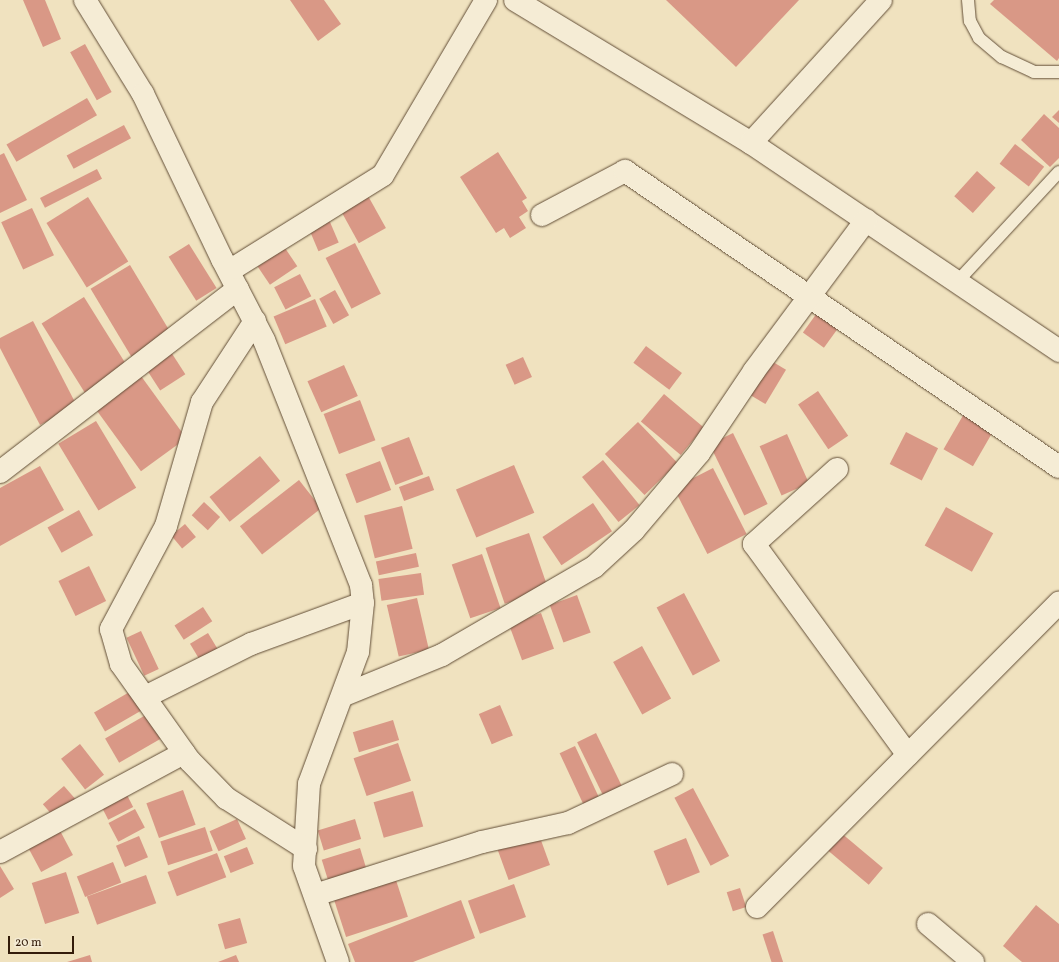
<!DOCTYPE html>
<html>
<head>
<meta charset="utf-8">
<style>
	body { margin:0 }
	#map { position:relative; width:1059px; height:962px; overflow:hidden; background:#f0e2bf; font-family:Vollkorn,serif }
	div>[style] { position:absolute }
	.building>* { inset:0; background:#d99886; transform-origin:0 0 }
	.roads { filter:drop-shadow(0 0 1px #624e37) drop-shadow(0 0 1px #624e37) }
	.lane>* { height:12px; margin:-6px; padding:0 6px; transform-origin:6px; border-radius:6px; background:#f5ecd5 }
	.street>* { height:22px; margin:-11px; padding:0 11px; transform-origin:11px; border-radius:11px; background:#f5ecd5 }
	span { translate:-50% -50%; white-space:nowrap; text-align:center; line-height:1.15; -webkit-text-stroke:3.5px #f5ecd5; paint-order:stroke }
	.scale { position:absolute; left:8px; top:936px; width:66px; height:18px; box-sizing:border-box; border:2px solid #331c0a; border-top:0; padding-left:5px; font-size:12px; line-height:14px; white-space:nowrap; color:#331c0a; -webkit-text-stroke:3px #f5ecd5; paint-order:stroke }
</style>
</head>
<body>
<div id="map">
	<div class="building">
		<i style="clip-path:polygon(23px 0,45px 0,61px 39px,43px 47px)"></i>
		<i style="clip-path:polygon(290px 0,324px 0,341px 24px,318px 41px)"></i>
		<i style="clip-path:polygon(666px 0,799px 0,736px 67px)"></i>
		<i style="clip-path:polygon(994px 0,1059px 0,1059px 58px,1057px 61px,990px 4px)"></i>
		<i style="left:85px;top:44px;width:55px;height:17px;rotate:61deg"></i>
		<i style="left:87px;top:98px;width:20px;height:93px;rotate:60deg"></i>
		<i style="clip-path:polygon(1059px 110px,1059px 123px,1052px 117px)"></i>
		<i style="clip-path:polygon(1044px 114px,1059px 128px,1059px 158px,1050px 167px,1021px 140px)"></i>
		<i style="left:124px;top:125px;width:15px;height:65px;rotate:62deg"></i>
		<i style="left:1015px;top:144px;width:37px;height:25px;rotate:38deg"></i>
		<i style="clip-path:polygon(498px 152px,527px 198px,522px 201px,528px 211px,519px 217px,526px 228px,510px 238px,504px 228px,496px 233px,460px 177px)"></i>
		<i style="clip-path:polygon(4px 153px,27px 200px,0 213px,0 155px)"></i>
		<i style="left:97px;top:169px;width:11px;height:64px;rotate:63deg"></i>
		<i style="left:977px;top:171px;width:25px;height:34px;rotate:42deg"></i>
		<i style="left:367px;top:194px;width:39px;height:31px;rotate:61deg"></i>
		<i style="left:88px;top:197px;width:76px;height:49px;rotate:58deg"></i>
		<i style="left:32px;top:208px;width:52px;height:34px;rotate:65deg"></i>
		<i style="left:327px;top:215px;width:30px;height:22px;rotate:67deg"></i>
		<i style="left:355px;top:243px;width:57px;height:33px;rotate:63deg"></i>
		<i style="left:189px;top:244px;width:52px;height:24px;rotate:58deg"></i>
		<i style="left:285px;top:248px;width:22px;height:33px;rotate:56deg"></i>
		<i style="left:130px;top:265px;width:79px;height:46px;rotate:59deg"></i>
		<i style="left:300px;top:274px;width:25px;height:29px;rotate:63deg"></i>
		<i style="left:335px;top:290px;width:29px;height:18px;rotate:61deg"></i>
		<i style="left:84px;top:297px;width:89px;height:50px;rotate:58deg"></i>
		<i style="left:315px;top:299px;width:30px;height:45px;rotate:67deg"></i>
		<i style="left:817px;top:313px;width:26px;height:24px;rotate:36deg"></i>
		<i style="clip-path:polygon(33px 321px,77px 406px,40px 425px,0 348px,0 338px)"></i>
		<i style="left:646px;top:346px;width:45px;height:21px;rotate:37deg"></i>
		<i style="left:169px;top:349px;width:30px;height:30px;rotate:57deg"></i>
		<i style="left:523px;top:357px;width:22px;height:19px;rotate:66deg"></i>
		<i style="left:768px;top:359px;width:21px;height:40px;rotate:31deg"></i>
		<i style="left:344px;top:365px;width:34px;height:40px;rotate:66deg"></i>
		<i style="left:141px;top:376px;width:77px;height:56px;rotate:54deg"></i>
		<i style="left:818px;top:391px;width:54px;height:24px;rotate:56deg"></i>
		<i style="left:664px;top:394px;width:52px;height:36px;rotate:40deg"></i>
		<i style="left:360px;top:400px;width:43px;height:39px;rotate:69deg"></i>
		<i style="left:965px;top:412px;width:34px;height:43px;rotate:30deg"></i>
		<i style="left:96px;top:421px;width:78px;height:44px;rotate:59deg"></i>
		<i style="left:638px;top:422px;width:57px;height:46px;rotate:46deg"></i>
		<i style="left:906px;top:432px;width:36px;height:36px;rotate:27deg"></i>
		<i style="left:733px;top:433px;width:79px;height:26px;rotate:64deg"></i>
		<i style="left:787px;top:434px;width:54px;height:30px;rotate:66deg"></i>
		<i style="left:409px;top:437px;width:40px;height:30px;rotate:69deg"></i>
		<i style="left:260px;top:456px;width:32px;height:65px;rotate:51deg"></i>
		<i style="left:603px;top:460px;width:58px;height:27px;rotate:51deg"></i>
		<i style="left:380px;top:461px;width:31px;height:37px;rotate:69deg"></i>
		<i style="left:514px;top:465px;width:52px;height:63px;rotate:67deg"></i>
		<i style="clip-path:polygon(40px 466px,64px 510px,0 546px,0 488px)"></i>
		<i style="left:713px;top:468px;width:74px;height:44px;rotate:63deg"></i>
		<i style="left:429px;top:476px;width:15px;height:32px;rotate:70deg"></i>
		<i style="left:299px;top:480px;width:36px;height:75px;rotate:52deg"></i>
		<i style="left:204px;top:502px;width:22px;height:18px;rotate:43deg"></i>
		<i style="left:593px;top:503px;width:34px;height:61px;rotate:56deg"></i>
		<i style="left:402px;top:506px;width:44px;height:39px;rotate:76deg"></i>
		<i style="left:946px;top:507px;width:54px;height:44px;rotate:29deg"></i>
		<i style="left:79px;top:510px;width:29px;height:36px;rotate:61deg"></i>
		<i style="left:185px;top:524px;width:17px;height:18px;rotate:50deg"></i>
		<i style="left:529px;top:533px;width:59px;height:46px;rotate:71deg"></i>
		<i style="left:416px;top:553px;width:14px;height:41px;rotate:78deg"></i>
		<i style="left:482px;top:554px;width:57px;height:32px;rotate:71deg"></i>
		<i style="left:89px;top:566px;width:39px;height:34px;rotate:64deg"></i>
		<i style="left:421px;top:573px;width:22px;height:43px;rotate:82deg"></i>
		<i style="left:684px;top:593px;width:77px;height:31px;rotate:62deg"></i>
		<i style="left:577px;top:595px;width:40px;height:29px;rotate:70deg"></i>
		<i style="left:417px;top:598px;width:53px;height:31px;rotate:77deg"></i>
		<i style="left:203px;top:607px;width:17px;height:34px;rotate:57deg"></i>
		<i style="left:541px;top:613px;width:38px;height:34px;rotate:70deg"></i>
		<i style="left:141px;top:631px;width:42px;height:16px;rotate:65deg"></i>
		<i style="left:208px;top:633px;width:21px;height:21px;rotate:59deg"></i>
		<i style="left:642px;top:646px;width:60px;height:33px;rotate:61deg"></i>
		<i style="left:133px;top:690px;width:22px;height:45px;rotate:60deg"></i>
		<i style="left:500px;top:705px;width:33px;height:23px;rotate:67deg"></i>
		<i style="left:151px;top:712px;width:28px;height:53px;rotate:60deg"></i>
		<i style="left:393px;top:720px;width:21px;height:42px;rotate:73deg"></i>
		<i style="left:596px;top:733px;width:62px;height:21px;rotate:64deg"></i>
		<i style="left:398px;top:743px;width:40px;height:47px;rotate:71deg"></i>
		<i style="left:80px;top:744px;width:39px;height:24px;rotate:52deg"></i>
		<i style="left:575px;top:746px;width:62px;height:17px;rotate:65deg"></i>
		<i style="left:64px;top:786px;width:18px;height:28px;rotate:49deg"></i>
		<i style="left:693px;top:788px;width:77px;height:21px;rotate:62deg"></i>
		<i style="left:183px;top:790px;width:37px;height:39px;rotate:70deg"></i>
		<i style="left:125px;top:791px;width:18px;height:28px;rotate:63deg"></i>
		<i style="left:413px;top:791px;width:37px;height:41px;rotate:74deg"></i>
		<i style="left:135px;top:809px;width:21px;height:30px;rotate:62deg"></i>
		<i style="left:237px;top:819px;width:22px;height:30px;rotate:66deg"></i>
		<i style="left:355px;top:819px;width:21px;height:39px;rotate:73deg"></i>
		<i style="left:57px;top:825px;width:34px;height:36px;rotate:62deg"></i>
		<i style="left:205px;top:827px;width:25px;height:47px;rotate:72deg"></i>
		<i style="left:538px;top:832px;width:35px;height:44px;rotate:70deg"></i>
		<i style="left:840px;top:832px;width:56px;height:22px;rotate:40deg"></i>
		<i style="left:139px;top:836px;width:23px;height:25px;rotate:67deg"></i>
		<i style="left:686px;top:838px;width:37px;height:35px;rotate:68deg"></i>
		<i style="left:247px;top:847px;width:18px;height:25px;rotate:68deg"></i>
		<i style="left:360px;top:848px;width:21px;height:40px;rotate:73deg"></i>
		<i style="left:217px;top:853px;width:26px;height:53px;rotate:69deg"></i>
		<i style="left:113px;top:862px;width:22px;height:39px;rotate:68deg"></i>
		<i style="clip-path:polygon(0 866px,14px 889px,0 898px)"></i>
		<i style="left:66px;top:872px;width:43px;height:36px;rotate:72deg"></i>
		<i style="left:394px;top:874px;width:45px;height:65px;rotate:72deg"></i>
		<i style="left:146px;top:875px;width:30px;height:63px;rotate:70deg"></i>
		<i style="left:514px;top:884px;width:35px;height:49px;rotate:70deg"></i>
		<i style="left:740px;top:888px;width:20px;height:14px;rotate:72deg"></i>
		<i style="clip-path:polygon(461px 900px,475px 938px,413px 962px,355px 962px,348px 944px)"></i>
		<i style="clip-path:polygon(1036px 905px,1059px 924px,1059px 962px,1022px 962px,1003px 946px)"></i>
		<i style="left:240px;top:918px;width:26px;height:23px;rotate:74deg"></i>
		<i style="left:773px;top:931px;width:33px;height:11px;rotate:72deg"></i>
		<i style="clip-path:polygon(90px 955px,92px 962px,67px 962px)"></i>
		<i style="clip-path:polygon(236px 955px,239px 962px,218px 962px)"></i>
	</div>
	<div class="roads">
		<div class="lane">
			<i style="left:968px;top:0;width:21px;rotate:85deg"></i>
			<i style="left:970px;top:21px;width:19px;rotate:62deg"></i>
			<i style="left:979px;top:38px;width:30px;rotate:40deg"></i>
			<i style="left:1002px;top:57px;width:35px;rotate:25deg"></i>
			<i style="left:1034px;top:72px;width:25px"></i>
			<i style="left:957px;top:282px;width:150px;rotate:-47.2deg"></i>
		</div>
		<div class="street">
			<i style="left:85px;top:0;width:110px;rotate:58.3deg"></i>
			<i style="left:143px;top:94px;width:183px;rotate:64.4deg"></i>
			<i style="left:222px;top:259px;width:91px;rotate:62.6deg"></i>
			<i style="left:264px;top:340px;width:264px;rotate:68.4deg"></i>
			<i style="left:361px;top:585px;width:18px;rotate:84deg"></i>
			<i style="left:363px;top:603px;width:49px;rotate:95.8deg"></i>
			<i style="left:358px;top:652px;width:141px;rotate:110.4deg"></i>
			<i style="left:309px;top:784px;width:82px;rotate:93.5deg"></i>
			<i style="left:304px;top:866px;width:102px;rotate:70.5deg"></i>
			<i style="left:515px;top:0;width:276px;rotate:31.2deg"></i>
			<i style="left:751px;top:143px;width:372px;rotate:34deg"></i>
			<i style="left:751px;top:143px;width:193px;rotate:-47.7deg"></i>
			<i style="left:542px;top:215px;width:94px;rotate:-27.9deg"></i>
			<i style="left:625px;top:171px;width:525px;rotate:34.3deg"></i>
			<i style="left:229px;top:271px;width:181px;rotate:-31.9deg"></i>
			<i style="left:383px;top:175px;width:203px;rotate:-59.5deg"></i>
			<i style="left:255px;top:321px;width:97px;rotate:123.2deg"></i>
			<i style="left:202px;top:402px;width:129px;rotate:106.2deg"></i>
			<i style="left:166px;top:526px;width:117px;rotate:118.1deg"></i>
			<i style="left:111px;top:629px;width:36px;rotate:74deg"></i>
			<i style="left:121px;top:664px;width:119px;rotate:54.6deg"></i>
			<i style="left:190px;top:761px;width:52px;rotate:45.8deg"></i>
			<i style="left:226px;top:798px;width:95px;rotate:32.5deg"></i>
			<i style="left:837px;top:469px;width:112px;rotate:137.9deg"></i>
			<i style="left:754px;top:544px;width:261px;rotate:53.9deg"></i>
			<i style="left:0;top:472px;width:300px;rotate:-37.6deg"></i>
			<i style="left:344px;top:695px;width:106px;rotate:-22.2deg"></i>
			<i style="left:442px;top:655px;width:176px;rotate:-30.1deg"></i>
			<i style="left:594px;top:567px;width:54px;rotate:-42.8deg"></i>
			<i style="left:634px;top:530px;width:101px;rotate:-49.8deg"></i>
			<i style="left:699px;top:453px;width:99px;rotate:-56.1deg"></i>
			<i style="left:754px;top:371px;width:188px;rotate:-53.4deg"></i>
			<i style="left:145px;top:697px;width:119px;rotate:-26.6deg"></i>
			<i style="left:251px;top:644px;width:119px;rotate:-20.1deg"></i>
			<i style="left:0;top:852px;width:209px;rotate:-28.3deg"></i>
			<i style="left:315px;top:895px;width:175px;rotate:-17.6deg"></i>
			<i style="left:482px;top:842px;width:88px;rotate:-12.5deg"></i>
			<i style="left:568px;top:823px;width:115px;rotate:-25.2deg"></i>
			<i style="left:757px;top:907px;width:429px;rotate:-45.2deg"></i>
			<i style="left:928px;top:924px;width:59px;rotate:40.2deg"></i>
		</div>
	</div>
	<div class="scale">20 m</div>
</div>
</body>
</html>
